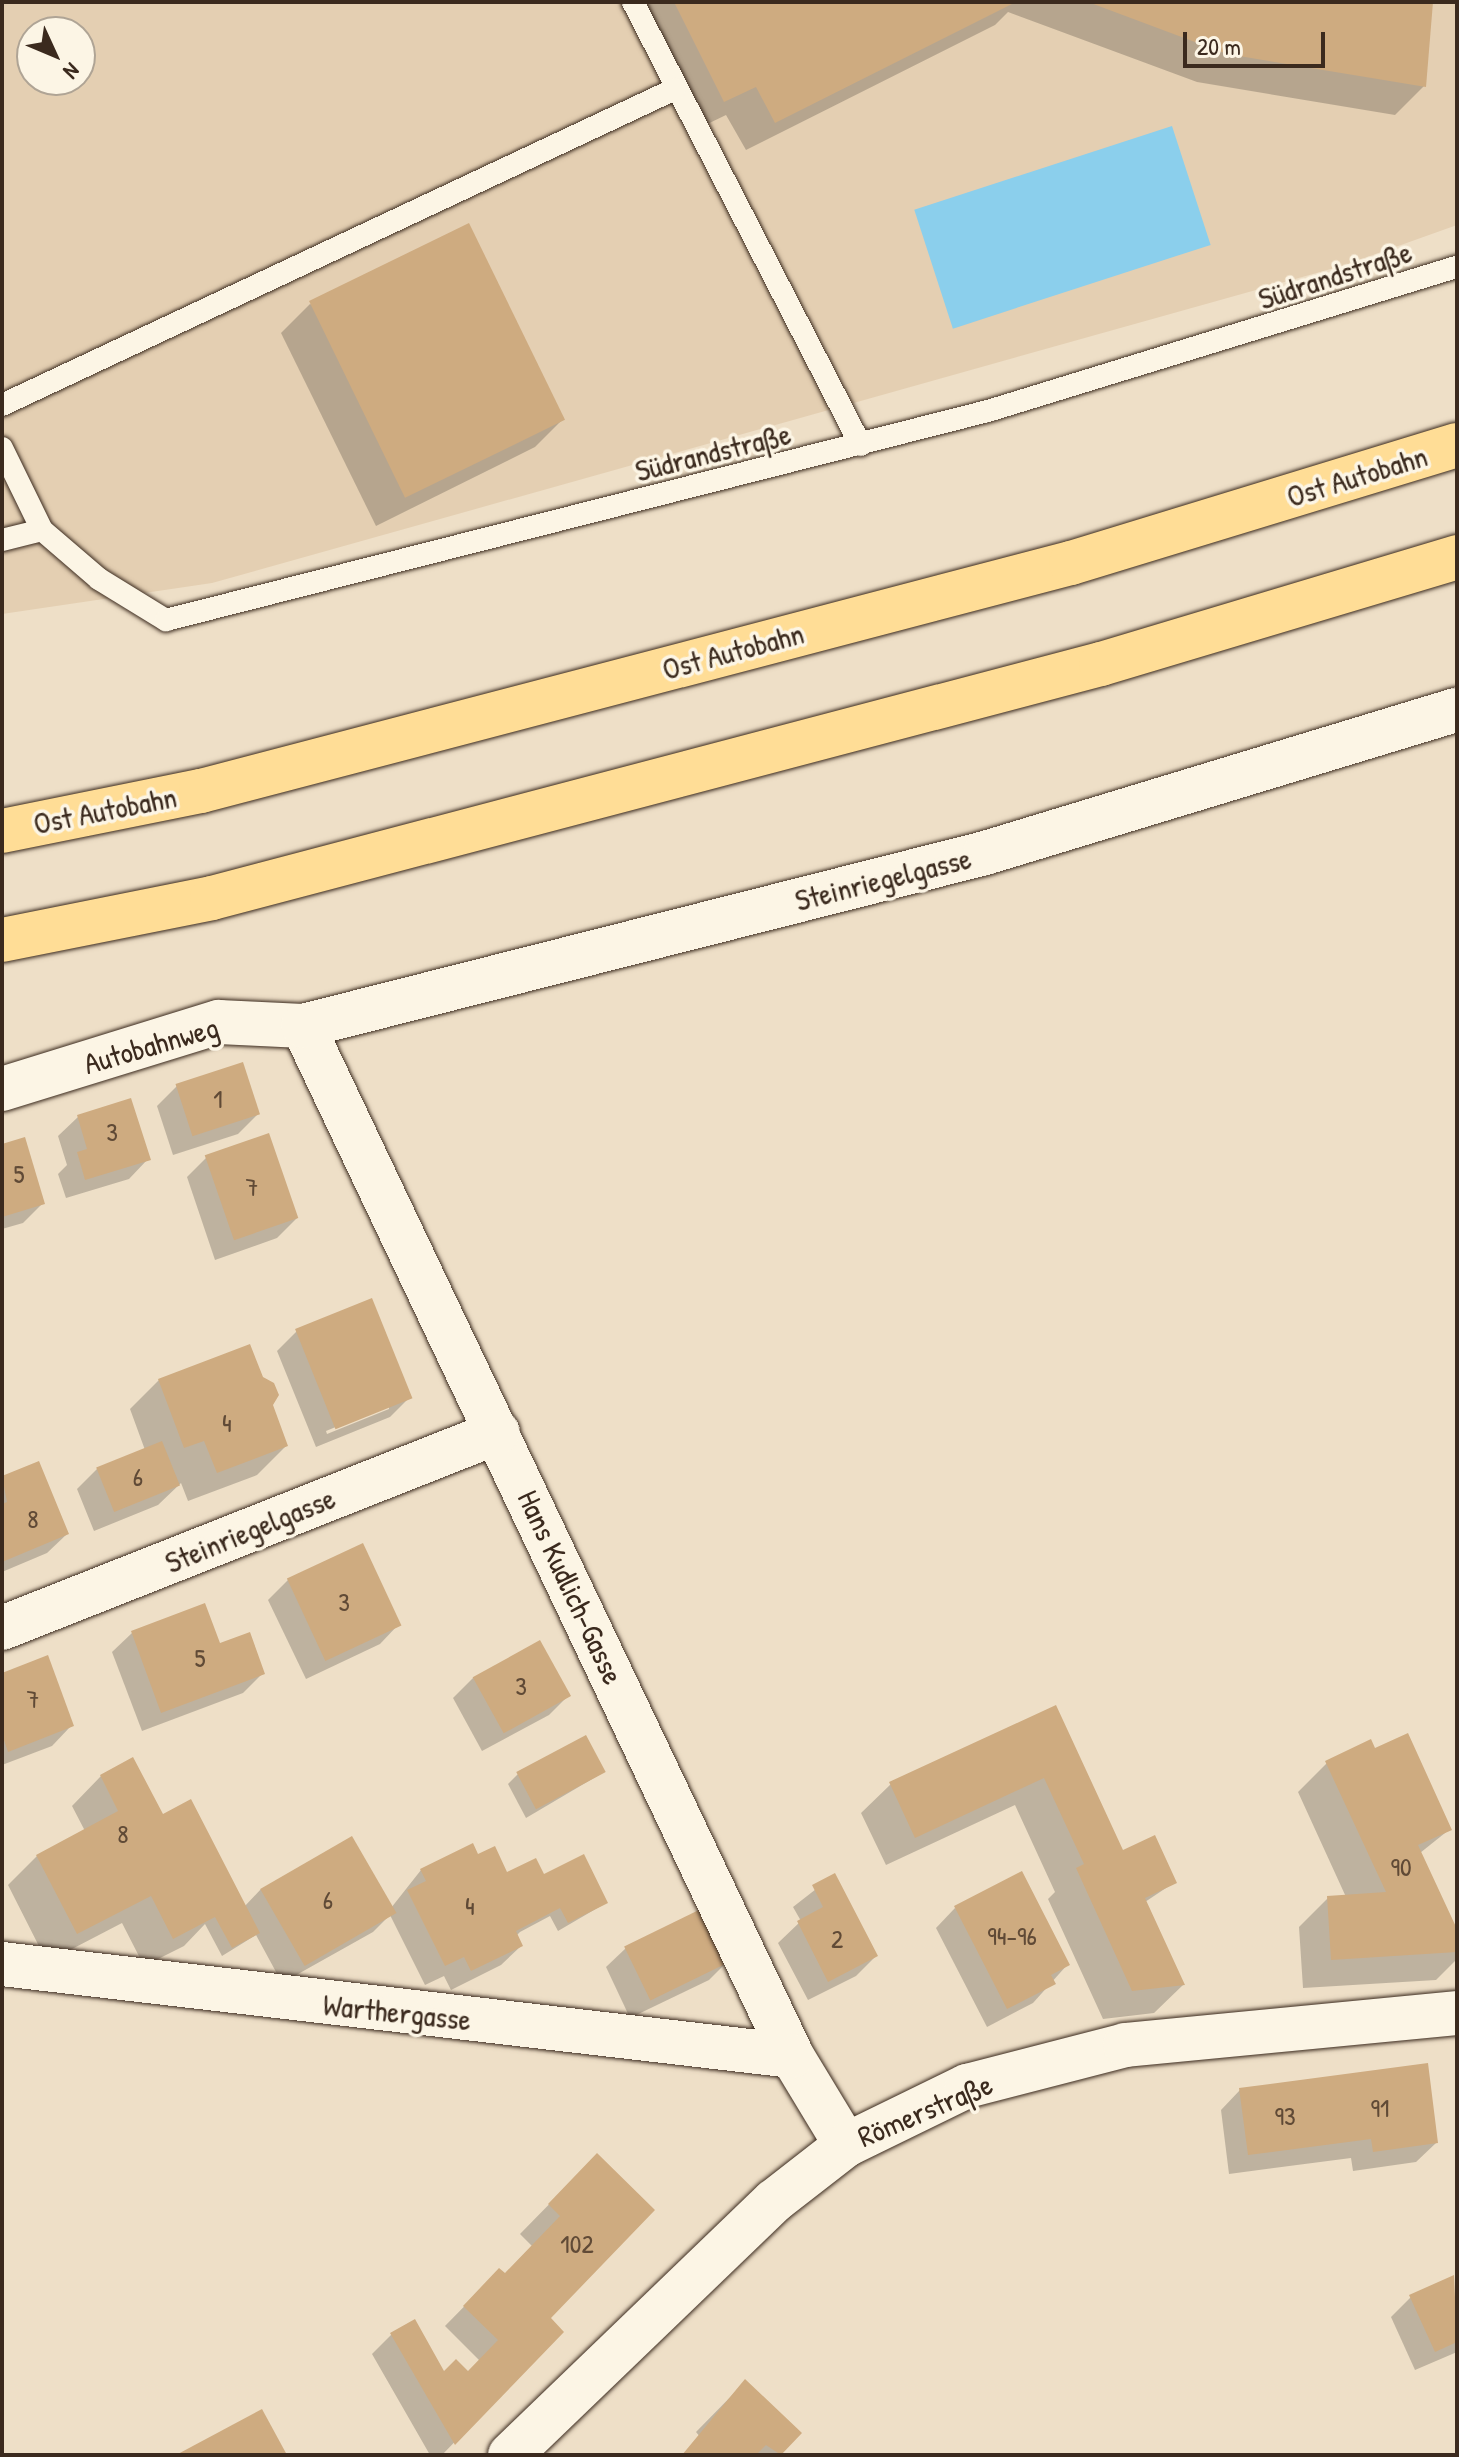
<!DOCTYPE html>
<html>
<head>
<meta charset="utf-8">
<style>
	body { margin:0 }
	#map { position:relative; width:1459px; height:2457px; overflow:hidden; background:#eedfc7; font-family:"Patrick Hand",sans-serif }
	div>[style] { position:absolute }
	.built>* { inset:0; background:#e4cfb2 }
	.water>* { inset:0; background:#8bcfec; transform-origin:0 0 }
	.shadow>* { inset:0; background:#0003 }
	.building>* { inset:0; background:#ceab80; transform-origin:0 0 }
	.roads { filter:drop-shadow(0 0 2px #3b2a1e) drop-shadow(0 0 2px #3b2a1e) }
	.service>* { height:22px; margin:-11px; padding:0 11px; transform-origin:11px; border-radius:11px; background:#fcf5e5 }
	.minor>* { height:44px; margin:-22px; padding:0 22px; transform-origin:22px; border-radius:22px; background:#fcf5e5 }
	.motorway>* { height:44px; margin:-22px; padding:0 22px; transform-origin:22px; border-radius:22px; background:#ffdd96 }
	span { translate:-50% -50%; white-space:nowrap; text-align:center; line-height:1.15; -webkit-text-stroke:7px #fcf5e5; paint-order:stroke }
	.number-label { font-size:26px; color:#604a36 }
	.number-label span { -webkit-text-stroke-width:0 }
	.street-label { font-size:30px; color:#3b2a1e }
	.frame { position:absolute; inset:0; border:4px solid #3b2a1e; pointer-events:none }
	.north { position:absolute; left:16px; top:16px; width:80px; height:80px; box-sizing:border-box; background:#fcf5e5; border:2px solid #afa495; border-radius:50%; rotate:134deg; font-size:22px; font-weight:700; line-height:32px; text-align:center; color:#3b2a1e }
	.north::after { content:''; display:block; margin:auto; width:28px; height:36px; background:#3b2a1e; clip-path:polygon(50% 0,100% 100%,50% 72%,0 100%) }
	.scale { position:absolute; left:1183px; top:32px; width:142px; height:36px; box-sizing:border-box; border:4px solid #3b2a1e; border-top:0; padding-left:10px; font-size:24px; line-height:28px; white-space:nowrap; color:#3b2a1e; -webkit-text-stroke:6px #fcf5e5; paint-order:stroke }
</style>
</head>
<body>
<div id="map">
	<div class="built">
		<i style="clip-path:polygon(evenodd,2px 2px,1457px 2px,1457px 225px,1345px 265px,212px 583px,2px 614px,2px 2px,32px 32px,80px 32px,80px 80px,32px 80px,32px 32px)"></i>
	</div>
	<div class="water">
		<i style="left:1172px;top:126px;width:125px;height:271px;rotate:72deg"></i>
	</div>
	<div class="shadow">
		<i style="clip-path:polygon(632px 2px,1431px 2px,1424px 86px,1395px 115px,1197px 82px,1008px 12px,995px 25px,746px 150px,726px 115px,695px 130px)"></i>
		<i style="clip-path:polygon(310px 304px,564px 418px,535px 447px,376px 526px,281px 333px)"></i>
		<i style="clip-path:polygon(177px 1086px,258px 1114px,238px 1134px,173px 1155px,157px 1106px)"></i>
		<i style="clip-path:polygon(78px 1117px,148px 1159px,129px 1179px,66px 1198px,58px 1174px,67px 1165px,58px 1136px)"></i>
		<i style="clip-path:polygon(2px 1146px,43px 1203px,23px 1223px,2px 1229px)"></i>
		<i style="clip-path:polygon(206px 1158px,297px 1218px,277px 1238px,215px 1260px,187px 1177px)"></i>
		<i style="clip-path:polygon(evenodd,297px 1331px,410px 1397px,390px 1417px,316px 1447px,277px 1351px,297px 1331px,389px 1405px,389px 1409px,327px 1434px,326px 1431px,389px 1405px)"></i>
		<i style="clip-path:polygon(159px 1380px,271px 1405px,286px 1446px,257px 1475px,188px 1501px,181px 1483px,158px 1505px,94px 1531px,77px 1489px,97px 1469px,145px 1450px,130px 1409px)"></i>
		<i style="clip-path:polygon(38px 1464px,67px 1534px,47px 1553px,2px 1572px,2px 1479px)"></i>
		<i style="clip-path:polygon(288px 1580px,399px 1624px,380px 1644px,306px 1679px,268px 1600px)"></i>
		<i style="clip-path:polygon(132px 1633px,219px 1645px,263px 1673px,243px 1693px,142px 1731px,112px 1652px)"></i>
		<i style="clip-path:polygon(2px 1675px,71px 1726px,52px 1746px,2px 1765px)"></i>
		<i style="clip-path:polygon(473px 1678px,568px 1696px,549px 1715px,482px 1751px,453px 1698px)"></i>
		<i style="clip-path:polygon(1055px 1707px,1122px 1853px,1175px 1882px,1145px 1902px,1183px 1985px,1154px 2013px,1103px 2019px,1048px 1899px,1055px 1892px,1015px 1805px,886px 1865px,861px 1813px,891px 1784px)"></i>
		<i style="clip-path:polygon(1374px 1752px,1450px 1829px,1420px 1853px,1457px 1933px,1457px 1959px,1436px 1980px,1303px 1988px,1299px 1927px,1328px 1898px,1346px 1897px,1298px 1792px,1327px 1763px)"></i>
		<i style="clip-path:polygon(132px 1760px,162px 1818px,244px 1907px,261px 1889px,391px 1908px,421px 1870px,478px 1857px,507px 1875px,543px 1877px,606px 1903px,558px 1931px,550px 1916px,520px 1932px,516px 1936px,521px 1946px,501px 1965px,451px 1990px,444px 1976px,425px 1985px,390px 1915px,373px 1932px,282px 1983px,256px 1935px,222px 1956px,205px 1924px,184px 1946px,144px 1966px,122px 1923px,47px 1962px,8px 1885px,37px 1856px,85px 1831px,72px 1806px,101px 1776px)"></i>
		<i style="clip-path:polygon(604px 1772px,526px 1818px,508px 1784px,518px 1774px)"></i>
		<i style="clip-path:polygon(834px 1875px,876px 1956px,856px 1976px,808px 2000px,778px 1943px,801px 1921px,793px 1907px)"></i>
		<i style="clip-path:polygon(955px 1908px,1068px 1964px,1033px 2003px,987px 2027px,936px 1928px)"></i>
		<i style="clip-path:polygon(626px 1948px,728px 1961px,709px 1980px,630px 2018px,606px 1967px)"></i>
		<i style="clip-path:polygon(1240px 2090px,1436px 2143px,1416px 2162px,1353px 2171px,1351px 2158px,1229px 2174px,1221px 2110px)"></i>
		<i style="clip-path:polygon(568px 2185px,548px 2318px,561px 2332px,442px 2455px,430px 2455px,372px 2354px,392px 2334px,444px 2374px,468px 2373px,480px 2361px,445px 2326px,499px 2271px,504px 2275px,532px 2246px,520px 2234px)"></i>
		<i style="clip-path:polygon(1453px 2278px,1457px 2352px,1415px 2370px,1391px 2317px,1411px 2297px)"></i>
		<i style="clip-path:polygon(745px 2382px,799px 2433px,778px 2455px,684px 2455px,701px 2438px,696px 2432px)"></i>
	</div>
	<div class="building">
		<i style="clip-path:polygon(674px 2px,1016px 2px,775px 123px,756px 87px,724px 102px)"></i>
		<i style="clip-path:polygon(1088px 2px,1433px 2px,1426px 87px,1227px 54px)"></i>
		<i style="left:469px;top:223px;width:219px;height:178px;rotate:64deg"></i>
		<i style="left:243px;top:1062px;width:55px;height:71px;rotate:72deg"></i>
		<i style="clip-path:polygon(131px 1098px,151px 1160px,85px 1180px,77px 1152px,87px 1149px,77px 1115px)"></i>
		<i style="left:269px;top:1133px;width:90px;height:68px;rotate:71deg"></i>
		<i style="clip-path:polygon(25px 1137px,45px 1204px,2px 1217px,2px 1144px)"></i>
		<i style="left:372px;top:1298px;width:108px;height:83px;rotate:68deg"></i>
		<i style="clip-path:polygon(250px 1344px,263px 1377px,274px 1383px,279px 1395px,273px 1405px,288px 1446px,217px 1473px,204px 1441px,184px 1448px,158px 1379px)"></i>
		<i style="left:162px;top:1441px;width:48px;height:71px;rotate:68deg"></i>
		<i style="clip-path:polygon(39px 1461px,69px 1534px,2px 1562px,2px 1504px,7px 1502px,2px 1476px)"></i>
		<i style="left:363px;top:1543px;width:91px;height:84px;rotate:65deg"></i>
		<i style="clip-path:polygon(205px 1603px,220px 1643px,250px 1632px,265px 1674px,161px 1713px,131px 1631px)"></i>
		<i style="left:540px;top:1640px;width:64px;height:77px;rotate:61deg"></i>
		<i style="clip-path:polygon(48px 1655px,74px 1726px,8px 1752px,2px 1734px,2px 1673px)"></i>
		<i style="clip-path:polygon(1056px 1705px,1123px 1850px,1155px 1835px,1177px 1883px,1145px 1898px,1185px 1985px,1132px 1991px,1076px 1868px,1084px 1864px,1044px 1778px,915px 1838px,889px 1782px)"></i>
		<i style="clip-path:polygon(1408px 1733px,1452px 1830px,1418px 1845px,1457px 1929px,1457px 1952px,1331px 1960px,1327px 1896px,1386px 1892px,1325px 1761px,1371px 1739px,1375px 1748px)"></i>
		<i style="left:586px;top:1735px;width:42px;height:79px;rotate:62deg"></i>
		<i style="clip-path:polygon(133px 1757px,163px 1814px,191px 1799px,260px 1933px,232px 1948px,215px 1917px,173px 1939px,151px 1896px,77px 1934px,36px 1855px,118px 1811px,100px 1775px)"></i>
		<i style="left:352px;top:1836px;width:89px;height:106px;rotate:60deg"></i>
		<i style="clip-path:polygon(473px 1843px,478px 1854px,495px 1846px,507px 1872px,536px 1858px,544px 1874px,584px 1854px,608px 1903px,568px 1923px,560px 1908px,516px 1931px,523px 1946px,471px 1971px,464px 1957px,445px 1966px,407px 1890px,426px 1881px,420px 1869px)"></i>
		<i style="clip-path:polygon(1022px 1871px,1070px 1965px,1051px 1975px,1056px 1984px,1007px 2009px,954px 1906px)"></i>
		<i style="clip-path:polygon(835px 1873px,878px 1956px,828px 1982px,797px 1921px,823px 1907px,812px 1885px)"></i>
		<i style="left:705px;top:1907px;width:60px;height:90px;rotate:64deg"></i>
		<i style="clip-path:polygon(1428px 2063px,1438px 2143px,1373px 2152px,1371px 2139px,1248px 2155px,1239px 2088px)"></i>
		<i style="clip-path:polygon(597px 2153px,655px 2210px,551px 2318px,564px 2332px,455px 2445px,390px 2333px,415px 2319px,444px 2371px,456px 2359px,468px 2371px,498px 2340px,463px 2306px,499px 2268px,505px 2273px,560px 2216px,548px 2204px)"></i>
		<i style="clip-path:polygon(1454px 2275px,1457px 2342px,1435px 2352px,1409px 2295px)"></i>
		<i style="clip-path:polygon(745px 2379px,802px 2433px,781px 2455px,766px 2445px,756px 2455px,682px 2455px)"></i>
		<i style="clip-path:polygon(262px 2409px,287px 2455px,176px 2455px)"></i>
	</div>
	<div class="roads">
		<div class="service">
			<i style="left:633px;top:2px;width:498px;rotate:62.8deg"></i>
			<i style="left:2px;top:405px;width:743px;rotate:-25.15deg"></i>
			<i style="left:2px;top:448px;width:91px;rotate:64deg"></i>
			<i style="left:2px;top:540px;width:41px;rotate:-14deg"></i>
			<i style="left:42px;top:530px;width:75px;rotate:40.7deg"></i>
			<i style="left:99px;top:579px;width:79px;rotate:31.5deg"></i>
			<i style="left:166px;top:620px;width:848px;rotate:-14.27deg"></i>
			<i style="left:988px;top:411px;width:491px;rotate:-17.1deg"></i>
		</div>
		<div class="minor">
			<i style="left:303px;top:1026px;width:1140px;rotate:64.6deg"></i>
			<i style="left:792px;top:2056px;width:104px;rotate:58.8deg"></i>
			<i style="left:2px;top:1089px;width:227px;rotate:-17.2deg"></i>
			<i style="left:219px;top:1022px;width:84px;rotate:2.7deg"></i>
			<i style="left:303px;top:1026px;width:704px;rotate:-14.23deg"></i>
			<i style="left:985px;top:853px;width:493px;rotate:-16.9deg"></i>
			<i style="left:2px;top:1628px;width:533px;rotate:-21.56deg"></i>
			<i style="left:2px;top:1964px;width:795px;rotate:6.64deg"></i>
			<i style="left:510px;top:2455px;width:366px;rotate:-43.9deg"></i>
			<i style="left:774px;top:2201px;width:91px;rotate:-37.9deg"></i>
			<i style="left:846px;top:2145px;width:135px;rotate:-26deg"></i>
			<i style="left:967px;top:2086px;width:163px;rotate:-14.5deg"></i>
			<i style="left:1125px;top:2045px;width:334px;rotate:-5.5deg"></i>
		</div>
		<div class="motorway">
			<i style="left:2px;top:831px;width:203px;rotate:-11.4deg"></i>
			<i style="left:201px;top:791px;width:899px;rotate:-14.69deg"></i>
			<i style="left:1071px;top:563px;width:404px;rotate:-17deg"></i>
			<i style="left:2px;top:940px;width:214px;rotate:-11.3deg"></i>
			<i style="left:212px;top:898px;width:919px;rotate:-14.75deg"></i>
			<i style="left:1101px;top:664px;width:372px;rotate:-16.7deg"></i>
		</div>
	</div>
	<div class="number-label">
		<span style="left:218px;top:1099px">1</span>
		<span style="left:112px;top:1132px">3</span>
		<span style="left:19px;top:1174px">5</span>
		<span style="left:252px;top:1187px">7</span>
		<span style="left:227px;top:1423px">4</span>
		<span style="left:138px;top:1477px">6</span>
		<span style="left:33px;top:1519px">8</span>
		<span style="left:344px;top:1602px">3</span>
		<span style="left:200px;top:1658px">5</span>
		<span style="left:521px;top:1686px">3</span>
		<span style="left:33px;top:1699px">7</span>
		<span style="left:123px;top:1834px">8</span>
		<span style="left:1401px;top:1867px">90</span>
		<span style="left:328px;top:1900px">6</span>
		<span style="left:470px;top:1906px">4</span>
		<span style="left:1012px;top:1936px">94-96</span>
		<span style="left:837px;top:1939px">2</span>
		<span style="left:1380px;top:2108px">91</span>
		<span style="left:1285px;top:2116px">93</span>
		<span style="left:577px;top:2244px">102</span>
	</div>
	<div class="street-label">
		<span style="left:1335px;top:275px;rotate:-18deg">Südrandstraße</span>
		<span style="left:713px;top:452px;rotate:-14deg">Südrandstraße</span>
		<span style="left:1357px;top:476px;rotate:-17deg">Ost Autobahn</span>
		<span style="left:733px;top:651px;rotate:-15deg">Ost Autobahn</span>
		<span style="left:105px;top:810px;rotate:-11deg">Ost Autobahn</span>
		<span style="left:883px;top:879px;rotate:-14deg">Steinriegelgasse</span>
		<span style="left:151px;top:1045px;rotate:-16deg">Autobahnweg</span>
		<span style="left:250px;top:1530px;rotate:-22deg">Steinriegelgasse</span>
		<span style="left:571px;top:1587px;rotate:65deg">Hans Kudlich-Gasse</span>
		<span style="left:397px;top:2012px;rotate:6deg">Warthergasse</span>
		<span style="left:925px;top:2110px;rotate:-23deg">Römerstraße</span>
	</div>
	<div class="frame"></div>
	<div class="north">N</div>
	<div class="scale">20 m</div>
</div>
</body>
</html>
